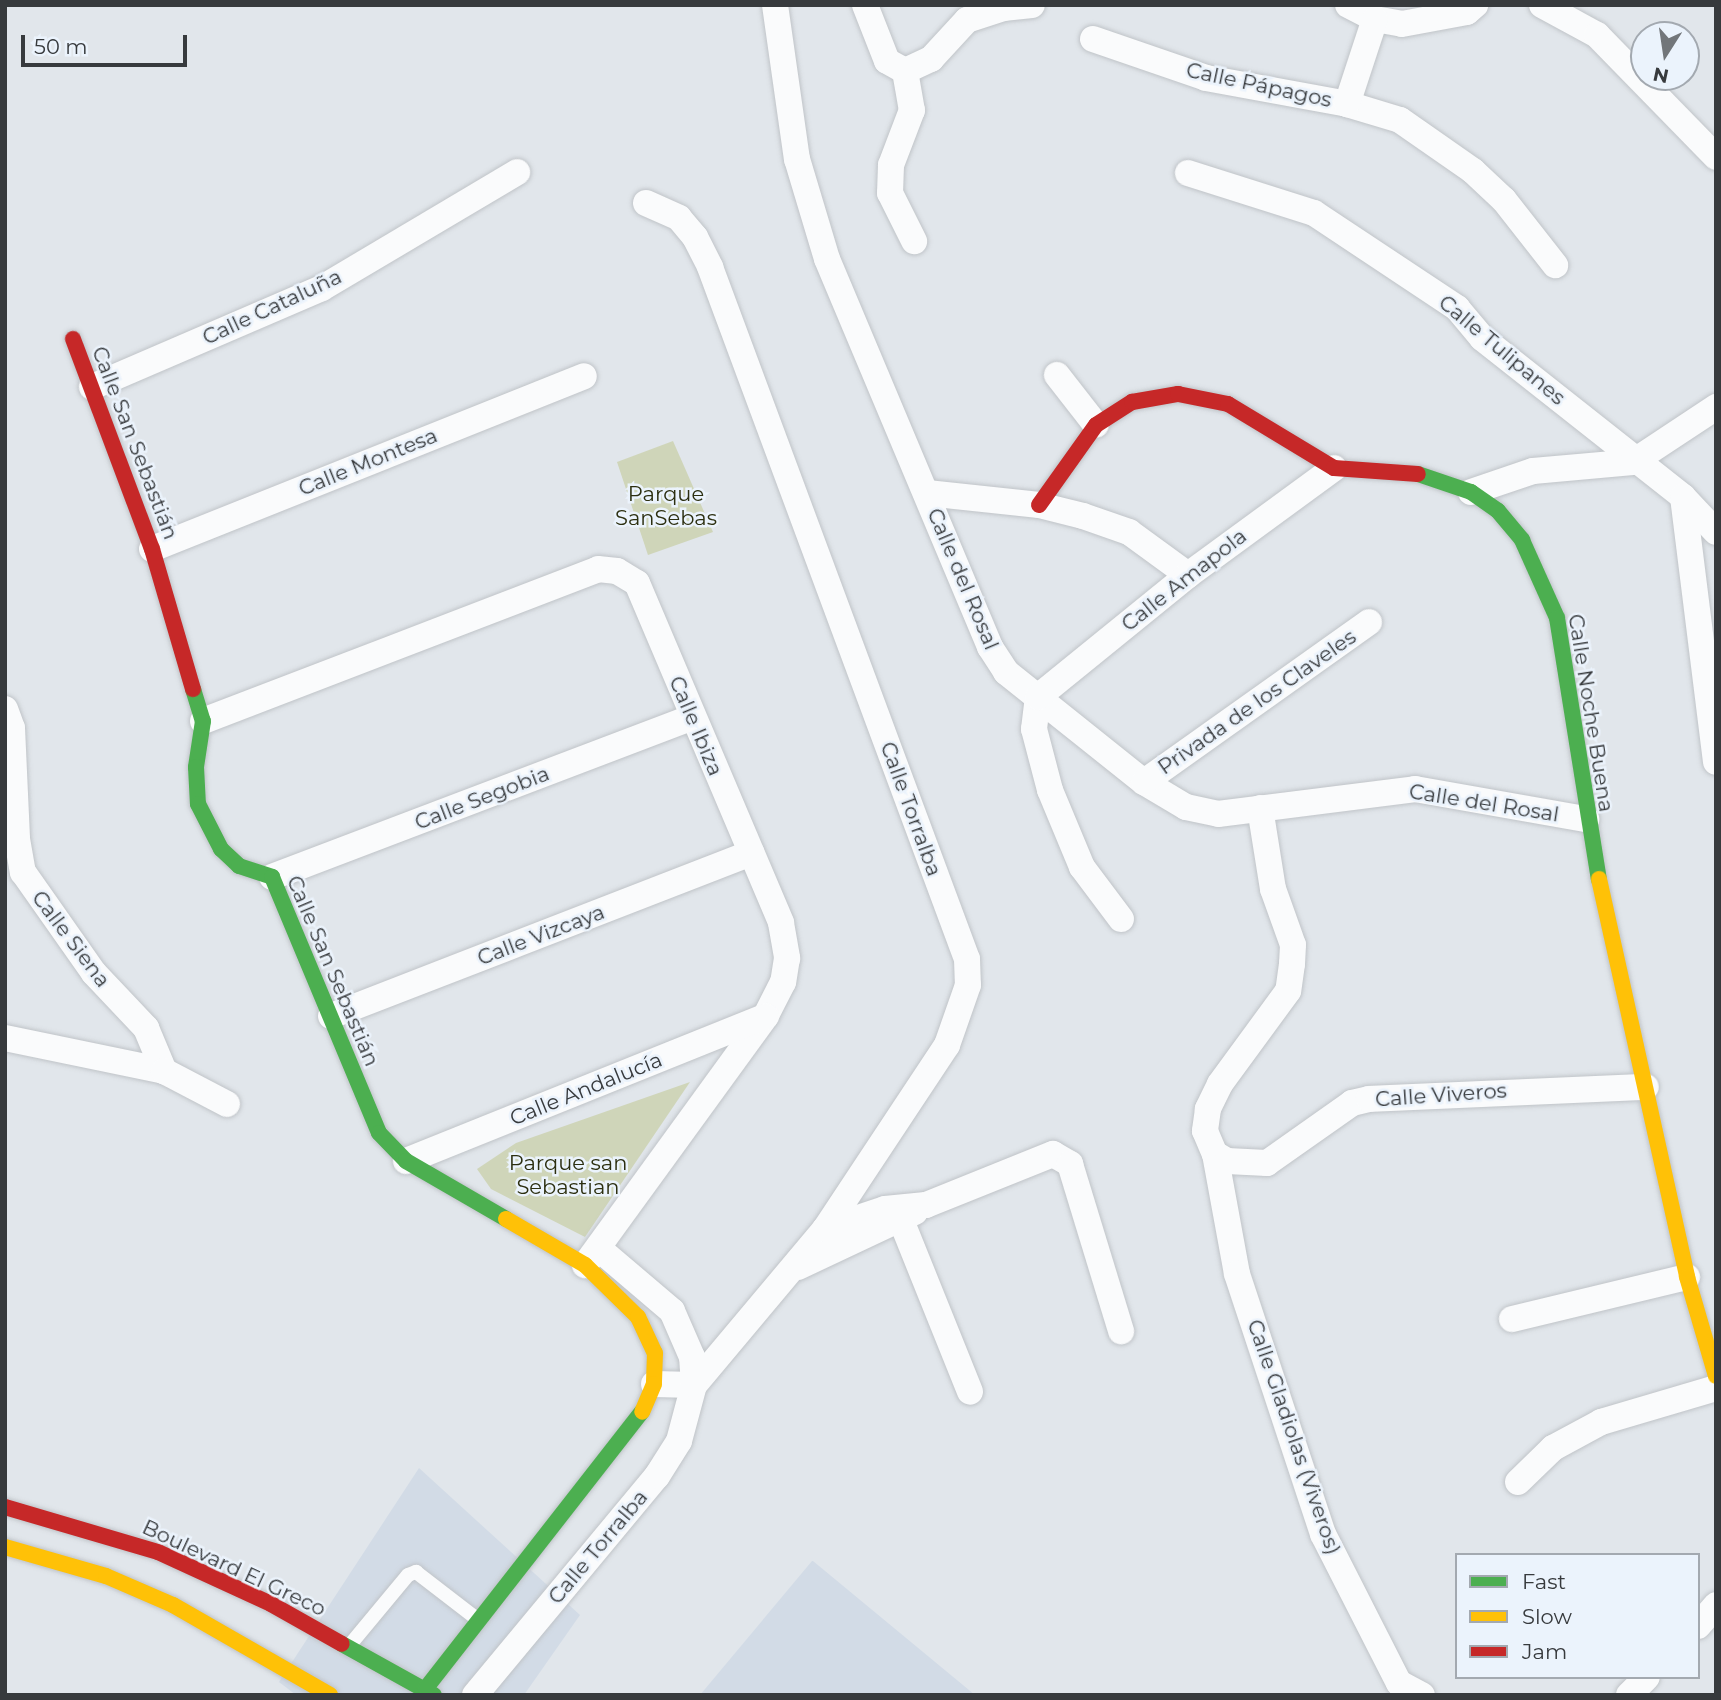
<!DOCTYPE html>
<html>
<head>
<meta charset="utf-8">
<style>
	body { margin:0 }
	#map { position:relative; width:1721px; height:1700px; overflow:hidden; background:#e1e6eb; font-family:Montserrat,sans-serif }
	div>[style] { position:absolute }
	.built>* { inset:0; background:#d2dbe6 }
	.green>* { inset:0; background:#cfd5b9 }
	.roads { filter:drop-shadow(0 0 2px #c0c4c8) drop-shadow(0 0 2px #c0c4c8) }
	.lane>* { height:14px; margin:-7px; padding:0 7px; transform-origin:7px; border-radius:7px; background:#fafbfc }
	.street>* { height:26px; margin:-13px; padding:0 13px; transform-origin:13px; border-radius:13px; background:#fafbfc }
	.fast>* { height:16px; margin:-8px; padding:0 8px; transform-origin:8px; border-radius:8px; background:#4caf50 }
	.slow>* { height:16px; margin:-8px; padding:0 8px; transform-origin:8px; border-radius:8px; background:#ffc107 }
	.jam>* { height:16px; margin:-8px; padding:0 8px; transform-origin:8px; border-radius:8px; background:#c62828 }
	span { translate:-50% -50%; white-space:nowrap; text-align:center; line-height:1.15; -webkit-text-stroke:5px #ebf3fc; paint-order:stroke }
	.street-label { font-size:21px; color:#373a3d }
	.park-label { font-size:21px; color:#2c2f10 }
	.frame { position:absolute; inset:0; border:7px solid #373a3d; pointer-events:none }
	.legend { position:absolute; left:1455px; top:1553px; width:245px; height:126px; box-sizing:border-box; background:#ebf3fc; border:2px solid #a3a9b0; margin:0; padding:9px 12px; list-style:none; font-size:21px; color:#373a3d }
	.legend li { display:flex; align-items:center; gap:14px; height:35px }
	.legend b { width:35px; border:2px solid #a3a9b0 }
	.north { position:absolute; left:1630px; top:21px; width:70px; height:70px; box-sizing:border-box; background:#ebf3fc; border:2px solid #a3a9b0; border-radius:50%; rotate:192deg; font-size:19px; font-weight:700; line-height:28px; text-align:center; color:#373a3d }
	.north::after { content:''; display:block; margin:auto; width:24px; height:32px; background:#72767a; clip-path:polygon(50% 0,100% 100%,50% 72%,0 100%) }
	.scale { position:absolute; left:21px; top:35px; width:166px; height:32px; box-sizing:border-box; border:4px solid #373a3d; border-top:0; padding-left:9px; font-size:21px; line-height:24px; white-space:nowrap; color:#373a3d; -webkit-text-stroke:5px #ebf3fc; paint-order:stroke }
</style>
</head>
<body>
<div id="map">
	<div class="built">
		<i style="clip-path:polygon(419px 1468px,580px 1615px,524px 1695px,296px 1695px,279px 1682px)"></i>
		<i style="clip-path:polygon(812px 1561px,813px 1561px,975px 1695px,700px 1695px)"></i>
	</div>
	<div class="green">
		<i style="clip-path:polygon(673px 441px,713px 532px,648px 555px,617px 462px)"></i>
		<i style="clip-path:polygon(690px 1082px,585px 1237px,491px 1189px,477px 1169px,516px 1143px)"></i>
	</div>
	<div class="roads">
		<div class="lane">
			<i style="left:349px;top:1646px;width:92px;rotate:-50.3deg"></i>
			<i style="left:408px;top:1575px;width:9px;rotate:-21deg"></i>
			<i style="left:416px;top:1572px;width:77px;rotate:37.6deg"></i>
		</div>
		<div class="street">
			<i style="left:775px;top:5px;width:156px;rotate:81.9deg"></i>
			<i style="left:797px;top:159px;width:104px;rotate:73.3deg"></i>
			<i style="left:827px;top:259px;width:421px;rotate:67.2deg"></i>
			<i style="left:990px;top:647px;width:30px;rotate:57deg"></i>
			<i style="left:1006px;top:672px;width:176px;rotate:38.6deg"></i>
			<i style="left:1144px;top:782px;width:49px;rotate:30.8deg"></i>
			<i style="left:1186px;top:807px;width:33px;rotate:12deg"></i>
			<i style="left:1218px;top:814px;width:199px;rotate:-7.2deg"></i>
			<i style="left:1415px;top:789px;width:174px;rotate:10deg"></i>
			<i style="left:865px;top:5px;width:60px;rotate:68.6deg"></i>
			<i style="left:887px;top:61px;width:21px;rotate:29deg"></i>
			<i style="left:905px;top:71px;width:40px;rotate:80deg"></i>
			<i style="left:912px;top:110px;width:59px;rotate:110.9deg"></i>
			<i style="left:891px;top:165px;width:28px;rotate:92deg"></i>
			<i style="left:890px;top:193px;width:54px;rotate:63.4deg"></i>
			<i style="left:1348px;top:5px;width:30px;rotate:27deg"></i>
			<i style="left:1375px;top:19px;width:27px;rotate:10deg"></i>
			<i style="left:1402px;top:24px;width:66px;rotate:-10.5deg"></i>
			<i style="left:1467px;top:12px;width:11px;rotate:-41deg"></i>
			<i style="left:1542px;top:5px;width:63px;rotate:28.6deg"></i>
			<i style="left:1597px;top:35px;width:170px;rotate:45.7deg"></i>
			<i style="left:1093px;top:39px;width:120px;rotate:19deg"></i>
			<i style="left:1206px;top:78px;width:143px;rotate:10.4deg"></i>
			<i style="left:1347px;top:104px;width:55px;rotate:16.8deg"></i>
			<i style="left:1400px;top:120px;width:89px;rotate:34.9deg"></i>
			<i style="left:1473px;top:171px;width:42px;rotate:43.1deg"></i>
			<i style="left:1504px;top:200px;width:83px;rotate:51.9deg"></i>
			<i style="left:905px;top:71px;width:29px;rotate:-25deg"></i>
			<i style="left:931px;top:59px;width:53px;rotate:-47.3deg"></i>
			<i style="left:967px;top:20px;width:38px;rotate:-18deg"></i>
			<i style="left:1003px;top:8px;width:29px;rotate:-6deg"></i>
			<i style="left:1347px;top:104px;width:89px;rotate:-71.8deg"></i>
			<i style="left:1188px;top:173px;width:132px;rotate:17.6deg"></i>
			<i style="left:1314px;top:213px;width:172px;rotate:33.6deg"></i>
			<i style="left:1457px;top:308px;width:39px;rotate:50deg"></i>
			<i style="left:1482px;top:338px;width:256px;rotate:38.3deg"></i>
			<i style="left:1683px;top:497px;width:48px;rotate:46.7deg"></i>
			<i style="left:646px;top:203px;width:36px;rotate:24deg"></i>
			<i style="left:679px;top:218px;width:25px;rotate:50deg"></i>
			<i style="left:695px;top:237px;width:34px;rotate:63deg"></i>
			<i style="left:710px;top:267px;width:738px;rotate:69.63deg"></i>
			<i style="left:967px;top:959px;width:26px;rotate:88deg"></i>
			<i style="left:968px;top:985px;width:64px;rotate:109.3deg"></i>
			<i style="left:947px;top:1045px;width:221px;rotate:123.5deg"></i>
			<i style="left:825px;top:1229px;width:204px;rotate:130deg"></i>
			<i style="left:694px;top:1385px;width:40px;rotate:-178.6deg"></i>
			<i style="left:1057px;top:375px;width:63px;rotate:52deg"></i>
			<i style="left:92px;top:387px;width:250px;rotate:-23.3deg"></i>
			<i style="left:322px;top:288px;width:227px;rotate:-30.7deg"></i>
			<i style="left:1471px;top:492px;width:65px;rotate:-18.7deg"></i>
			<i style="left:1533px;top:471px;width:100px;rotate:-5.1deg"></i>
			<i style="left:1633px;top:462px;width:100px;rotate:-33.5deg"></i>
			<i style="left:927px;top:493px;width:113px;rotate:6.1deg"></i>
			<i style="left:1039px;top:505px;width:45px;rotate:14deg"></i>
			<i style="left:1083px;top:516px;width:49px;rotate:19.2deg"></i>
			<i style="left:1129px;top:532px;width:73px;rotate:36.1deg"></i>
			<i style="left:1683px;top:497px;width:267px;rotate:82.9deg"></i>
			<i style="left:152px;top:549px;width:465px;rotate:-21.8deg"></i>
			<i style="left:5px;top:709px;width:20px;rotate:70deg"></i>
			<i style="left:12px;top:728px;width:111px;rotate:87.4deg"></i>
			<i style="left:17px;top:839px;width:34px;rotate:80deg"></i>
			<i style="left:23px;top:872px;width:123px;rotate:54.9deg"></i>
			<i style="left:94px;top:973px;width:76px;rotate:46.6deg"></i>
			<i style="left:146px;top:1028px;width:47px;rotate:67.3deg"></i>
			<i style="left:203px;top:721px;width:423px;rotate:-21deg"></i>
			<i style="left:598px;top:569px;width:19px;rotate:6deg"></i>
			<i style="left:617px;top:571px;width:23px;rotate:31deg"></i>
			<i style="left:637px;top:583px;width:369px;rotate:67deg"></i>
			<i style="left:781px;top:923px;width:36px;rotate:80deg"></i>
			<i style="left:787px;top:958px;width:24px;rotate:99deg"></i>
			<i style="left:783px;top:982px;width:38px;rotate:117deg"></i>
			<i style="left:766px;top:1016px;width:308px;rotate:126deg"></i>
			<i style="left:1144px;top:782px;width:276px;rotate:-35.4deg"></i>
			<i style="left:1260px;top:808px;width:82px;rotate:80.9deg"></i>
			<i style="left:1273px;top:889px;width:59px;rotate:70.3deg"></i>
			<i style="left:1293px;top:945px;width:19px;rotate:93deg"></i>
			<i style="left:1292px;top:964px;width:27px;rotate:98deg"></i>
			<i style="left:1288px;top:991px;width:115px;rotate:126.2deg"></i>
			<i style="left:1220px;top:1084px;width:28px;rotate:116deg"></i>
			<i style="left:1208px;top:1109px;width:22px;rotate:98deg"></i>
			<i style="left:1205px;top:1131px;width:25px;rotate:67deg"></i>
			<i style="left:1215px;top:1154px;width:122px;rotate:79.6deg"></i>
			<i style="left:1237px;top:1274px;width:274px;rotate:71.7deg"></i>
			<i style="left:1323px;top:1534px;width:167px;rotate:63deg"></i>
			<i style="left:1399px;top:1683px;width:26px;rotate:28deg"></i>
			<i style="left:272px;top:877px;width:448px;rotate:-20.8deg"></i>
			<i style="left:1121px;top:919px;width:65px;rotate:-126.9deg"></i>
			<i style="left:1082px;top:867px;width:83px;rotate:-112.6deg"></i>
			<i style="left:1050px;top:790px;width:63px;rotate:-104.7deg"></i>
			<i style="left:1034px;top:729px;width:32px;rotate:-83deg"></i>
			<i style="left:1038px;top:697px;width:193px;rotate:-39.1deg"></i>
			<i style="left:1188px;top:575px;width:181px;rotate:-36.2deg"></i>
			<i style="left:331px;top:1016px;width:451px;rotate:-21.2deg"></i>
			<i style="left:5px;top:1038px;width:162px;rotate:11.7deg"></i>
			<i style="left:164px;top:1071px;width:71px;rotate:27.6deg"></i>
			<i style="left:1215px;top:1154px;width:14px;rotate:30deg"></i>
			<i style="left:1227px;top:1161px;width:40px;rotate:2.9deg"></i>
			<i style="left:1267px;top:1163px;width:104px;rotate:-35.2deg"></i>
			<i style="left:1352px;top:1103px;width:17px;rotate:-13deg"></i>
			<i style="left:1369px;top:1099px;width:277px;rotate:-2.5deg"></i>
			<i style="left:406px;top:1161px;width:387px;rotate:-21.9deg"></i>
			<i style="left:901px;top:1220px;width:185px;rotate:68.1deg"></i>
			<i style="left:825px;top:1229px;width:63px;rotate:-18.4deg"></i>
			<i style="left:885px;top:1209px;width:41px;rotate:-5.6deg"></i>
			<i style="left:926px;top:1205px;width:137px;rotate:-21.9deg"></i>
			<i style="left:1053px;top:1154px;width:20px;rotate:30deg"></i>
			<i style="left:1070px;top:1164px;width:175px;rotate:73deg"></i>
			<i style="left:798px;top:1267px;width:129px;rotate:-25.2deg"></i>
			<i style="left:1512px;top:1319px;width:180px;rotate:-13.5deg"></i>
			<i style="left:1518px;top:1482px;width:49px;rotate:-44.2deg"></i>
			<i style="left:1553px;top:1448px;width:55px;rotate:-28.4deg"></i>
			<i style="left:1601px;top:1422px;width:120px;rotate:-16.5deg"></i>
			<i style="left:1698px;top:1626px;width:28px;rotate:-49deg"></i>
			<i style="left:475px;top:1695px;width:285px;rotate:-50.3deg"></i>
			<i style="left:657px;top:1476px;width:41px;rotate:-57.8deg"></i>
			<i style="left:679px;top:1441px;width:58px;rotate:-75deg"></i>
			<i style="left:694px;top:1385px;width:28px;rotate:-94deg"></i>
			<i style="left:692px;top:1357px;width:50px;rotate:-113.5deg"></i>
			<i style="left:672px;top:1311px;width:97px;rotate:-139.6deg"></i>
			<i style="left:1629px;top:1695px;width:25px;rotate:-45deg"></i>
		</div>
		<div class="fast">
			<i style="left:1418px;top:474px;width:56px;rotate:18.8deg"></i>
			<i style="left:1471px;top:492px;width:33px;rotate:35deg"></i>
			<i style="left:1498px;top:511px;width:38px;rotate:50deg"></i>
			<i style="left:1522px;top:540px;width:85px;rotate:65.8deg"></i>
			<i style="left:1557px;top:618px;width:264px;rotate:80.9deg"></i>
			<i style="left:193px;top:689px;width:34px;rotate:73deg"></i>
			<i style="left:203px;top:721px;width:47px;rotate:98.7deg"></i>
			<i style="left:196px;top:767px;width:37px;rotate:87deg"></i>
			<i style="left:198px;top:804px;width:51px;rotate:62.9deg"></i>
			<i style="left:221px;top:849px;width:25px;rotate:43deg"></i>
			<i style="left:239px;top:866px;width:35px;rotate:18deg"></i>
			<i style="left:272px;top:877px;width:277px;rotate:67.3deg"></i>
			<i style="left:379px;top:1133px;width:39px;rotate:46deg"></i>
			<i style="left:406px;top:1161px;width:116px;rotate:30.1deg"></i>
			<i style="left:342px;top:1644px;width:105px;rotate:29deg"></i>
			<i style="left:426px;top:1688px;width:350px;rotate:-52deg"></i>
		</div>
		<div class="slow">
			<i style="left:1599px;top:879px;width:408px;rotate:77.5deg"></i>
			<i style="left:1687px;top:1277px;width:103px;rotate:73.7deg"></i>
			<i style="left:506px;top:1219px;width:91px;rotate:30.2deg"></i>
			<i style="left:585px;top:1265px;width:74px;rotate:44.5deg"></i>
			<i style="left:638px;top:1317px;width:40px;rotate:65deg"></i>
			<i style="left:655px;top:1353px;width:31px;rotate:92deg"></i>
			<i style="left:654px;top:1384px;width:30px;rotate:113deg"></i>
			<i style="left:5px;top:1547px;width:105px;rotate:16deg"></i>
			<i style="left:106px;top:1576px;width:73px;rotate:23.4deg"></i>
			<i style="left:173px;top:1605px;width:181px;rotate:29.8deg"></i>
		</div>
		<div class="jam">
			<i style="left:73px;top:339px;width:224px;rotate:69.4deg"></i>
			<i style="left:152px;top:549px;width:146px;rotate:73.7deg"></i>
			<i style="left:1039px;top:505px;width:98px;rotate:-54.5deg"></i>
			<i style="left:1096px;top:425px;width:43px;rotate:-32.6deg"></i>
			<i style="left:1132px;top:402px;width:47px;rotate:-9.9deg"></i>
			<i style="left:1178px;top:394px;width:51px;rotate:11.3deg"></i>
			<i style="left:1228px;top:404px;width:124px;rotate:31.1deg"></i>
			<i style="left:1334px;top:468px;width:84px;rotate:4.1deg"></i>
			<i style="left:5px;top:1507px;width:159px;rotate:16.4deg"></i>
			<i style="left:158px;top:1552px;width:124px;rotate:24.7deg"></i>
			<i style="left:271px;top:1604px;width:81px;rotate:29.4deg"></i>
		</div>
	</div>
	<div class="street-label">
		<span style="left:1259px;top:85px;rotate:12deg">Calle Pápagos</span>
		<span style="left:272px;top:307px;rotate:-25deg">Calle Cataluña</span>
		<span style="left:1502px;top:350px;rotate:40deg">Calle Tulipanes</span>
		<span style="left:135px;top:443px;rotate:69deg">Calle San Sebastián</span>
		<span style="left:368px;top:462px;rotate:-22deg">Calle Montesa</span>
		<span style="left:963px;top:579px;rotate:67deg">Calle del Rosal</span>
		<span style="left:1184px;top:580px;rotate:-38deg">Calle Amapola</span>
		<span style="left:1257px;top:702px;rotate:-35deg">Privada de los Claveles</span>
		<span style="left:1591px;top:713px;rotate:81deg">Calle Noche Buena</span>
		<span style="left:696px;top:726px;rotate:67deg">Calle Ibiza</span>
		<span style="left:482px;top:798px;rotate:-21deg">Calle Segobia</span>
		<span style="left:1484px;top:803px;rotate:9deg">Calle del Rosal</span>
		<span style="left:911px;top:809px;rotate:70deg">Calle Torralba</span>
		<span style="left:541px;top:935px;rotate:-21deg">Calle Vizcaya</span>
		<span style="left:71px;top:939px;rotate:53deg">Calle Siena</span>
		<span style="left:333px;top:971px;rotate:67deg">Calle San Sebastián</span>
		<span style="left:586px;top:1089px;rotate:-22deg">Calle Andalucía</span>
		<span style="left:1441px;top:1095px;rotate:-4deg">Calle Viveros</span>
		<span style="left:1294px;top:1437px;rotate:71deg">Calle Gladiolas (Viveros)</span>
		<span style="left:598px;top:1547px;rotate:-50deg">Calle Torralba</span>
		<span style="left:234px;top:1568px;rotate:25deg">Boulevard El Greco</span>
	</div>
	<div class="park-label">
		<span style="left:666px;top:506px">Parque<br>SanSebas</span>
		<span style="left:568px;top:1175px">Parque san<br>Sebastian</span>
	</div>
	<div class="frame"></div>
	<ul class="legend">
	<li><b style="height:9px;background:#4caf50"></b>Fast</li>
	<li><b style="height:9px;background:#ffc107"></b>Slow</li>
	<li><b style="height:9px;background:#c62828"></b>Jam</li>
	</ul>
	<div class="north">N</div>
	<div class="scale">50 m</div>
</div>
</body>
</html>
